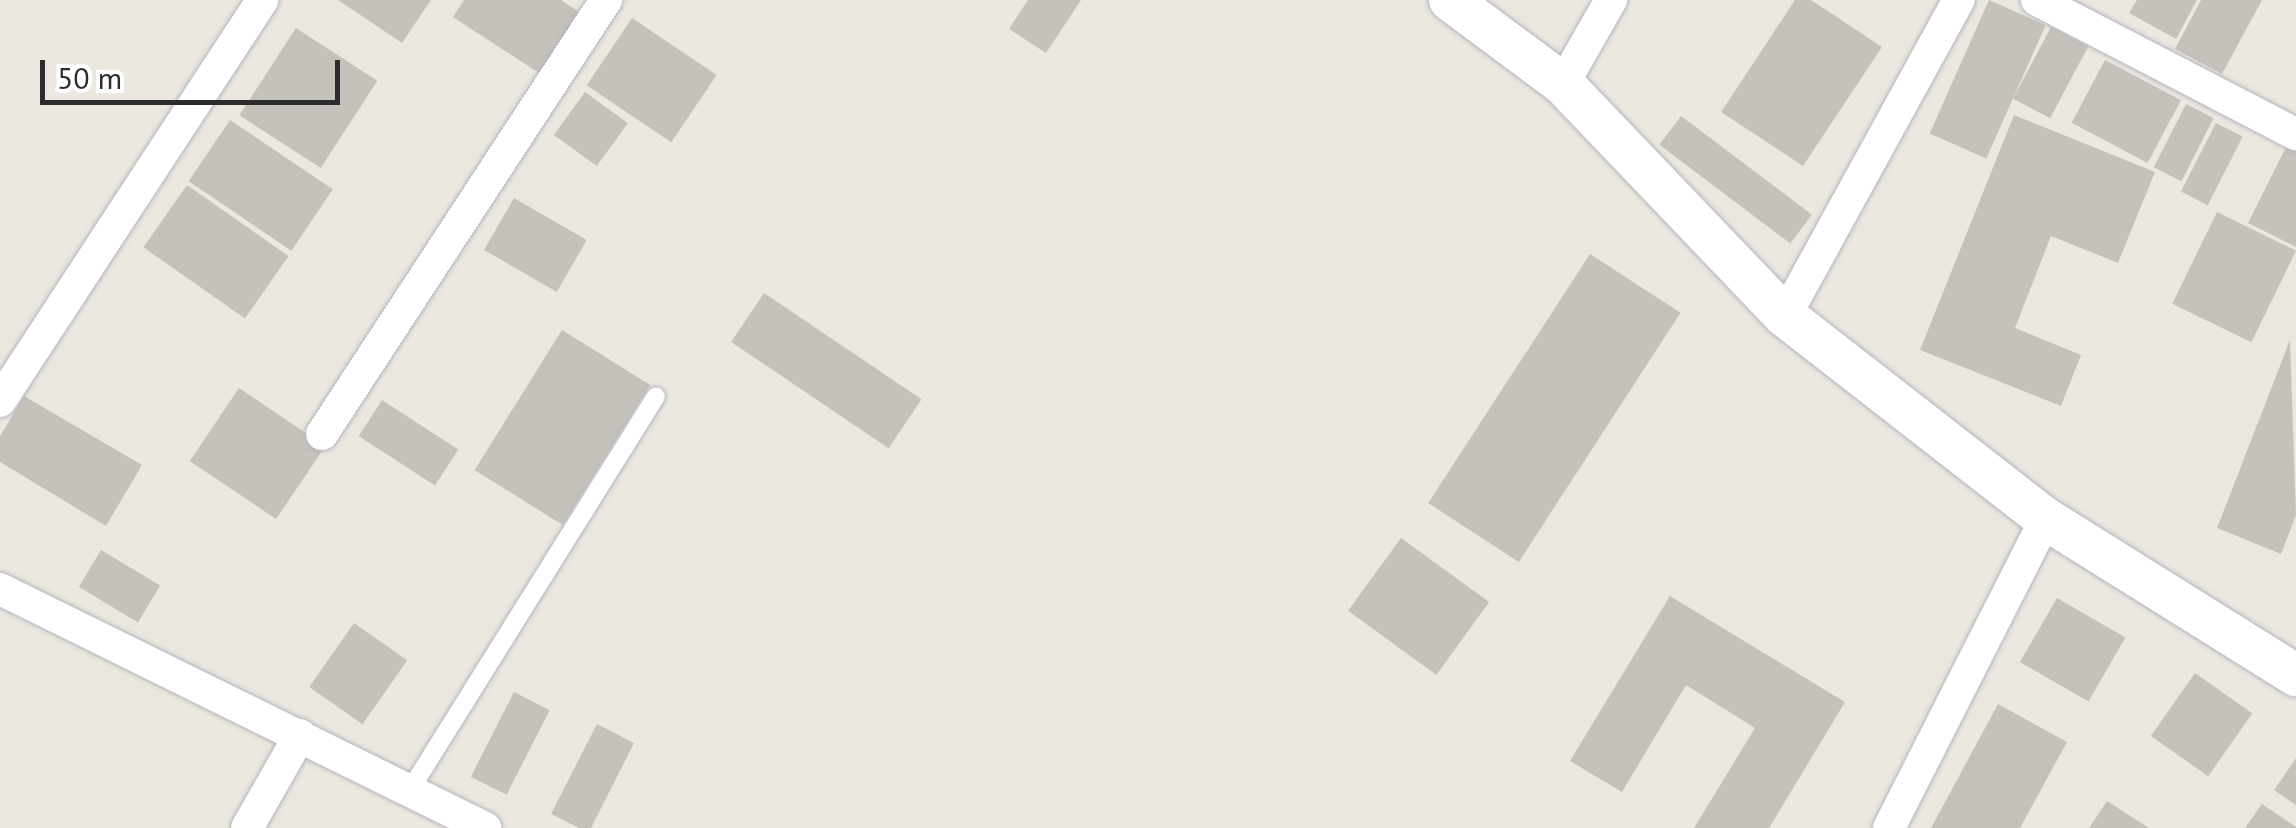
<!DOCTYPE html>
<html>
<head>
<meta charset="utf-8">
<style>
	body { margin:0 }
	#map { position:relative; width:2296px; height:828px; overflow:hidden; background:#ece8e0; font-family:"PT Sans",sans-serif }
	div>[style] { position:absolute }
	.building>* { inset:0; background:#c5c2bb; transform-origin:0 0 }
	.roads { filter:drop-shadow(0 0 2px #b3b5be) drop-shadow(0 0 2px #b3b5be) }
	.service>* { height:18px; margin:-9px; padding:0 9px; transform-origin:9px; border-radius:9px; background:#fff }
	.minor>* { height:32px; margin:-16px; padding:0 16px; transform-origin:16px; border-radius:16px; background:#fff }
	.tertiary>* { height:42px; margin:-21px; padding:0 21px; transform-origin:21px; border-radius:21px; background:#fff }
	span { translate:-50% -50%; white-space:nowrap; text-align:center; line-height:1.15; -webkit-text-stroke:8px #fff; paint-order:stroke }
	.scale { position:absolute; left:40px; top:60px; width:300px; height:45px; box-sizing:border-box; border:5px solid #2c2c2c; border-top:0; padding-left:12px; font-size:30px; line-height:35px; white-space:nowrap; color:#2c2c2c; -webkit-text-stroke:8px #fff; paint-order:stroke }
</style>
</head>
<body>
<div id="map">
	<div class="building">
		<i style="clip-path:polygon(338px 0,431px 0,402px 43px)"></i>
		<i style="clip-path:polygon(464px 0,561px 0,585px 16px,545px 77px,453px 17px)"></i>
		<i style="clip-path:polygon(1028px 0,1081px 0,1046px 53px,1009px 29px)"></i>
		<i style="clip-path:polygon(1795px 0,1811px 0,1882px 47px,1803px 166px,1721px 112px)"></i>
		<i style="left:1989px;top:0;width:62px;height:146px;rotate:24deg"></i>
		<i style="clip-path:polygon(2137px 0,2197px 0,2176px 39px,2129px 13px)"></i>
		<i style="clip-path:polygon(2201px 0,2262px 0,2222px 74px,2175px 49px)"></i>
		<i style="left:632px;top:18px;width:102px;height:81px;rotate:34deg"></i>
		<i style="left:2051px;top:27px;width:42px;height:81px;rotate:28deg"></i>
		<i style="left:296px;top:28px;width:97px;height:104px;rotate:33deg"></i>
		<i style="left:2105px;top:60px;width:86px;height:71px;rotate:28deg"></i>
		<i style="left:585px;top:92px;width:53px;height:53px;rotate:36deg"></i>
		<i style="left:2186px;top:104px;width:31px;height:71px;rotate:27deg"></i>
		<i style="clip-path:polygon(2014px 115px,2155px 172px,2118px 263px,2051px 236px,2015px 328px,2081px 355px,2061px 406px,1920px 350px)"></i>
		<i style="left:1681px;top:116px;width:164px;height:36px;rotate:37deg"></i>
		<i style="left:230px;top:120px;width:124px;height:74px;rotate:34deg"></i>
		<i style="left:2216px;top:123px;width:30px;height:77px;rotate:27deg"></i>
		<i style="clip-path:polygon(2288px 143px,2296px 147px,2296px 247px,2248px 223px)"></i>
		<i style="left:187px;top:185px;width:124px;height:76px;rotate:35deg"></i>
		<i style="left:514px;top:198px;width:84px;height:60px;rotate:30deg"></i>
		<i style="left:2217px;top:212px;width:88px;height:102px;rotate:26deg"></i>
		<i style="left:1590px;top:254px;width:108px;height:297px;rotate:33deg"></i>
		<i style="left:764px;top:293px;width:190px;height:59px;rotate:34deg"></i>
		<i style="left:562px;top:330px;width:104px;height:165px;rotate:32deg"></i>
		<i style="clip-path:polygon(2290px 340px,2296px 515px,2281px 554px,2217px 528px)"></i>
		<i style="left:239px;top:388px;width:104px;height:88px;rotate:34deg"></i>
		<i style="clip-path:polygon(24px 396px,142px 465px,106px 526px,0 462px,0 436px)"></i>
		<i style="left:382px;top:400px;width:91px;height:43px;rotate:33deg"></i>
		<i style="left:1401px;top:538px;width:109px;height:90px;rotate:36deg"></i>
		<i style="left:101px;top:550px;width:69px;height:43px;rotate:31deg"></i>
		<i style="clip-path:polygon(1670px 596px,1845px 702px,1769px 828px,1694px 828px,1755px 728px,1686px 685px,1622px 792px,1570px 761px)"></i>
		<i style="left:2057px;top:598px;width:79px;height:74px;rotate:30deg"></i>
		<i style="left:354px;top:623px;width:65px;height:78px;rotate:35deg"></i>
		<i style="left:2195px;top:673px;width:70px;height:77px;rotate:35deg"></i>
		<i style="left:514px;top:692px;width:40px;height:95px;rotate:27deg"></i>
		<i style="clip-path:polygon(1998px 704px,2067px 742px,2020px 828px,1931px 828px)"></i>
		<i style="clip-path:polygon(597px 724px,634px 743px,591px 828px,579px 828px,551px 814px)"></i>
		<i style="clip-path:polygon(2296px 758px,2296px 805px,2274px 790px)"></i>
		<i style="clip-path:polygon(2107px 801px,2149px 828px,2089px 828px)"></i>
		<i style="clip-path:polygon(2262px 804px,2296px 827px,2296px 828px,2245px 828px)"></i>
	</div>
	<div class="roads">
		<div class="service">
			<i style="left:410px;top:790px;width:464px;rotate:-58deg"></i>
		</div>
		<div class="minor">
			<i style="left:2037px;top:0;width:292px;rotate:27.4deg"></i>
			<i style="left:1563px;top:84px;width:97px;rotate:-60.3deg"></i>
			<i style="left:1785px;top:316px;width:361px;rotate:-61.2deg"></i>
			<i style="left:0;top:401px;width:479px;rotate:-56.8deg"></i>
			<i style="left:322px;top:434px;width:519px;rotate:-56.8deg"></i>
			<i style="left:0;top:589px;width:541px;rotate:26.23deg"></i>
			<i style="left:247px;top:828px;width:107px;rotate:-60.3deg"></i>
			<i style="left:1889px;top:828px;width:347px;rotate:-63.1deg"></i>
		</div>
		<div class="tertiary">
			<i style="left:1450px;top:0;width:141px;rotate:36.6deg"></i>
			<i style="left:1563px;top:84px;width:321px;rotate:46.3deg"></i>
			<i style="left:1785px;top:316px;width:331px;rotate:37.9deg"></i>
			<i style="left:2046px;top:519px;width:295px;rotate:32deg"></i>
		</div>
	</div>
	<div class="scale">50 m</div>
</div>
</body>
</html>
